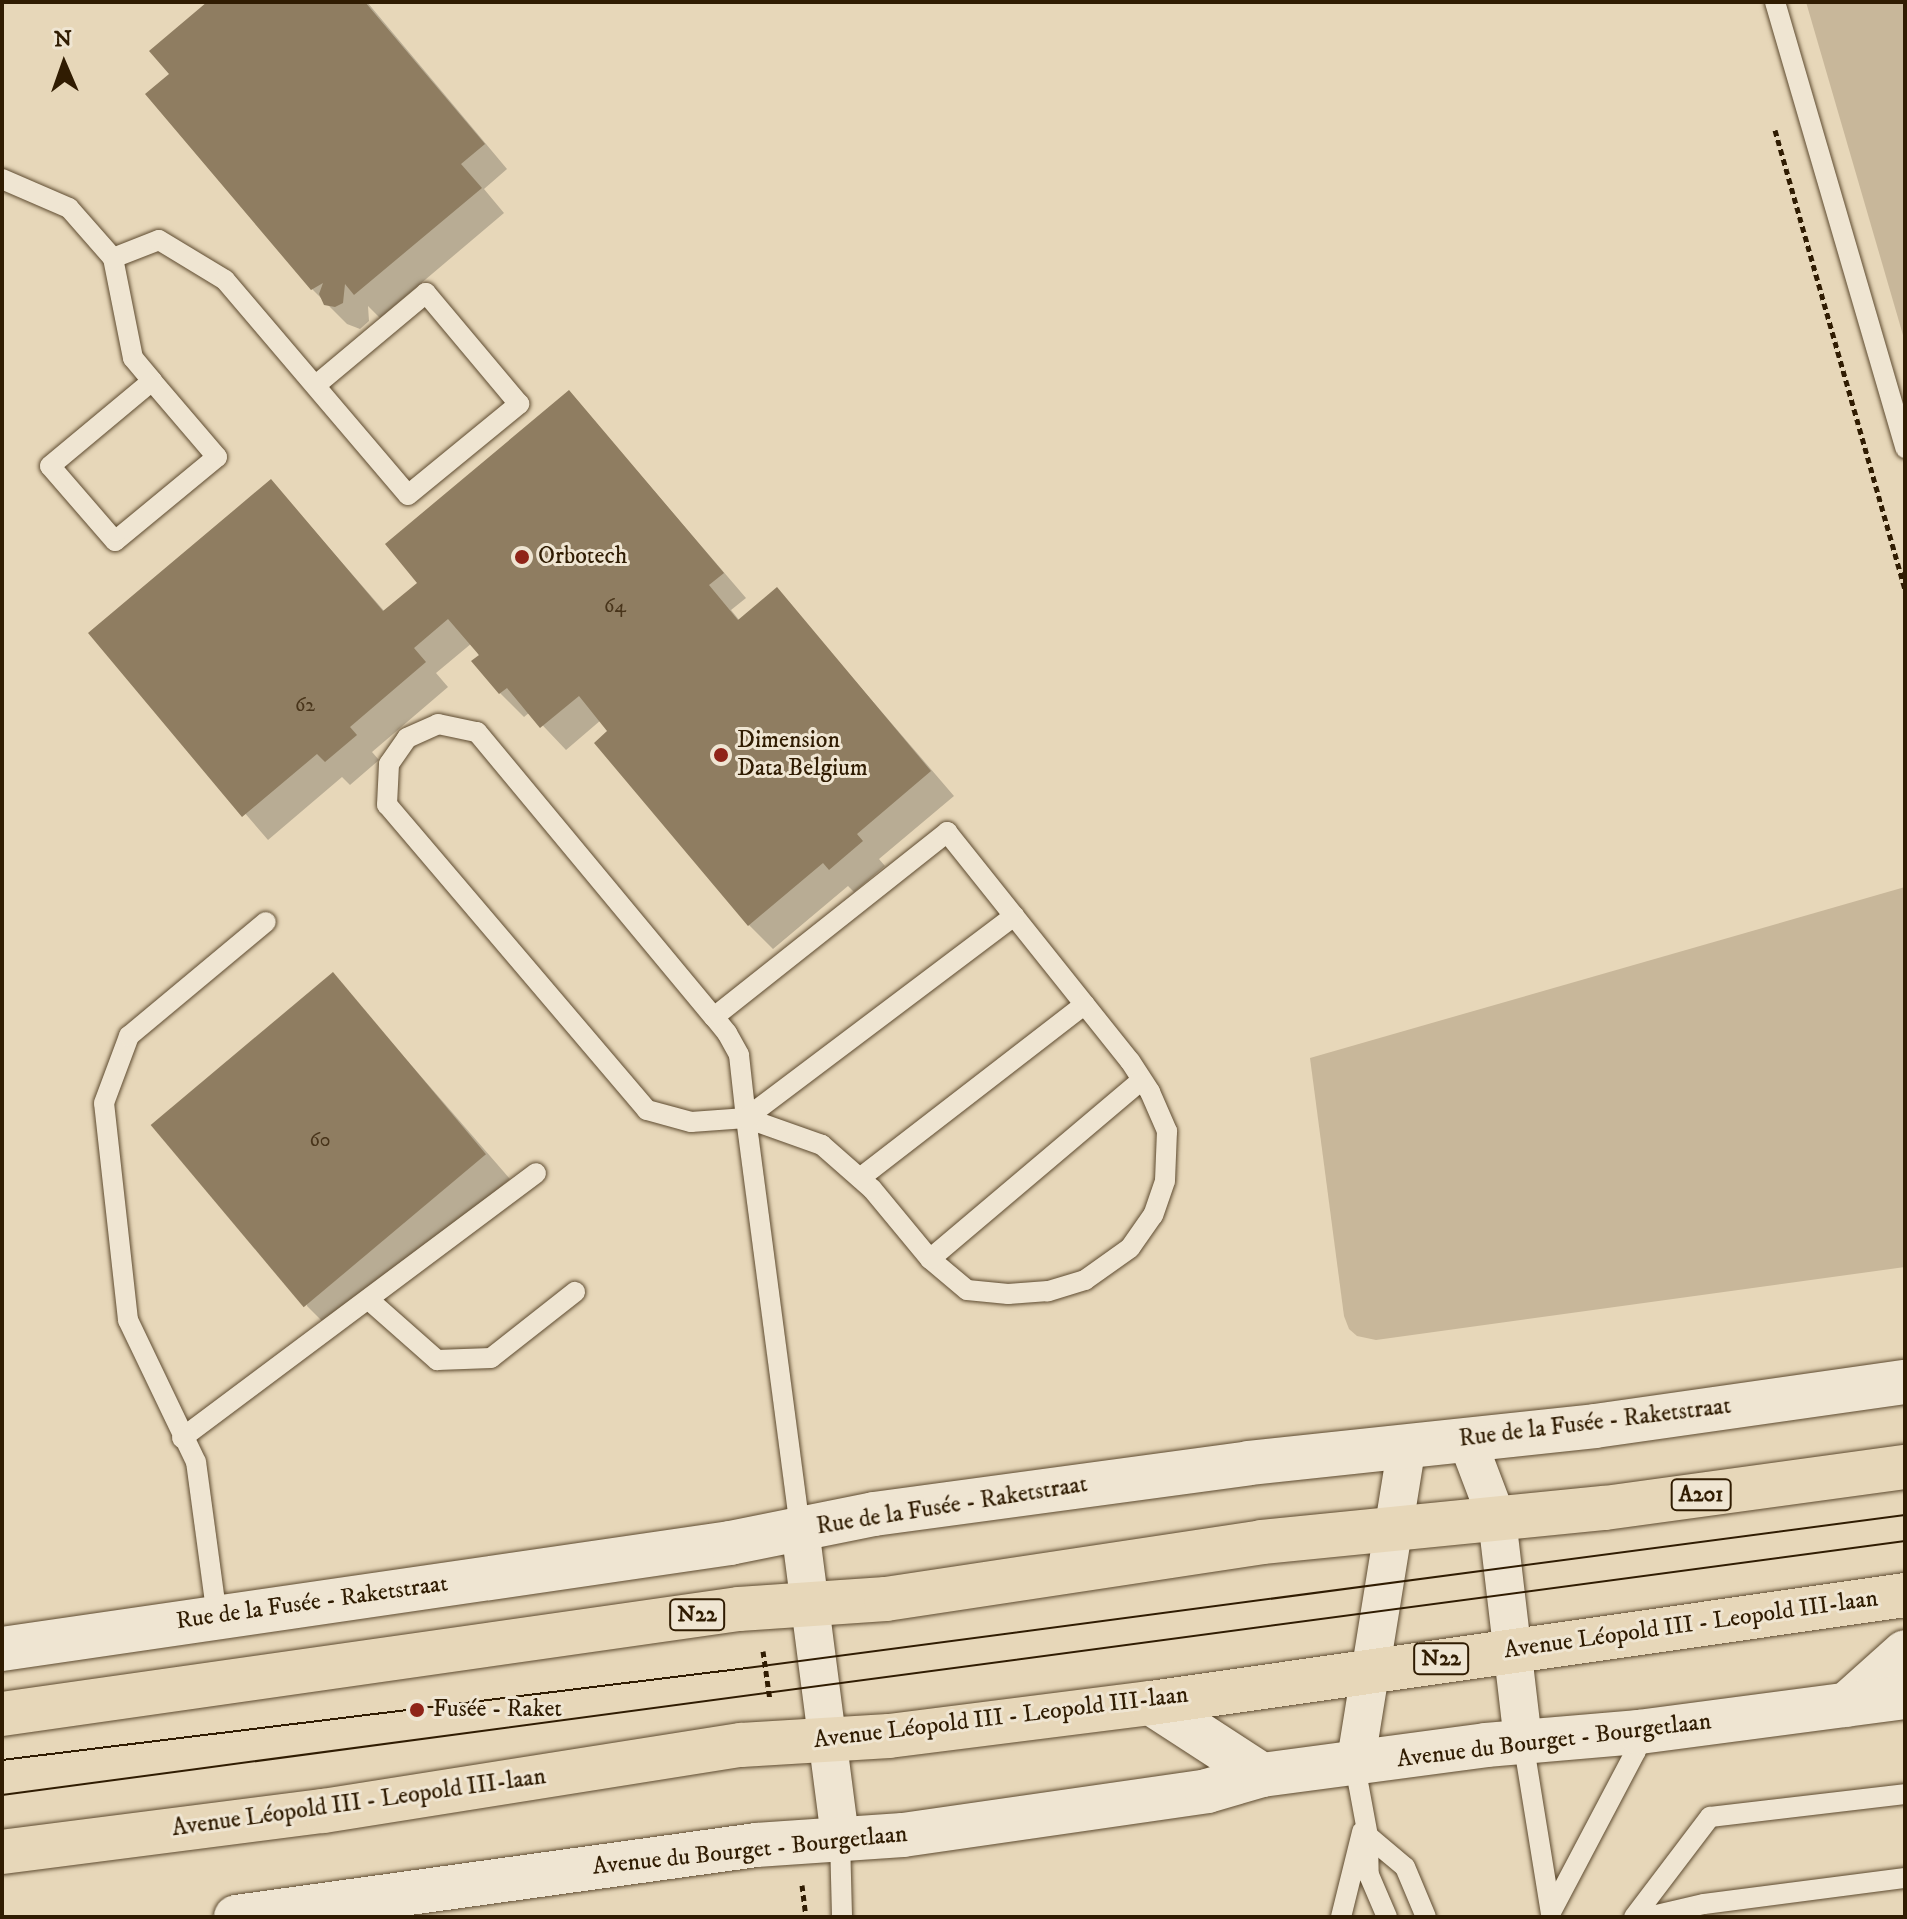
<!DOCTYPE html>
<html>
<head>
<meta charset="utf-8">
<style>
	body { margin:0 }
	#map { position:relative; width:1907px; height:1919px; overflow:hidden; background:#e7d7b9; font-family:"IM FELL DW Pica",serif }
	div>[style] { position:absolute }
	.green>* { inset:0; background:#c8b79a }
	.shadow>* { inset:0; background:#0003 }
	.building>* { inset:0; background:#8f7d61; transform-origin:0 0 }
	.path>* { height:5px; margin-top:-2.5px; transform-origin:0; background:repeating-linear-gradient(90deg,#301c02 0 6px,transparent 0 10px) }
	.roads { filter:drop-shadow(0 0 2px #5e4b30) drop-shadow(0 0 2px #5e4b30) }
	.lane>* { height:20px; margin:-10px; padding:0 10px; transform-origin:10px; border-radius:10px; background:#efe5d2 }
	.street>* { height:38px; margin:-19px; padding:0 19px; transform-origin:19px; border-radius:19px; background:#efe5d2 }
	.secondary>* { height:44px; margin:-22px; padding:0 22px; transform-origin:22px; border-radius:22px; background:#efe5d2 }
	.primary>* { height:44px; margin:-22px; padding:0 22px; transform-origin:22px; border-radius:22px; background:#e7d7b9 }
	.tram>* { height:2px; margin:-1px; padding:0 1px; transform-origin:1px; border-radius:1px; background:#301c02 }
	.dots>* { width:22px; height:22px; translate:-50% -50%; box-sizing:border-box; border:4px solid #efe5d2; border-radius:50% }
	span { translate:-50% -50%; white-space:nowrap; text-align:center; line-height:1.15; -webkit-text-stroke:6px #efe5d2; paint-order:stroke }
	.number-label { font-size:20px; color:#48341a }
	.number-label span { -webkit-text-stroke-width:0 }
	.shield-label span { padding:2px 6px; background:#efe5d2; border:2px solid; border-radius:6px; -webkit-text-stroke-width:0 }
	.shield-label { font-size:22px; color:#301c02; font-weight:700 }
	.poi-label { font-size:24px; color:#301c02 }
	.left { translate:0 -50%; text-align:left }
	.street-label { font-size:24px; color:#301c02 }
	.frame { position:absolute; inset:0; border:4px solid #301c02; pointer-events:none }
	.north { position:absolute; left:24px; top:24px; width:80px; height:80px; -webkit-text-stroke:6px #efe5d2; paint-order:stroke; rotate:358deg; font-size:22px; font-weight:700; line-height:32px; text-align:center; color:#301c02 }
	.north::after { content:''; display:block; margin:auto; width:28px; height:36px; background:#301c02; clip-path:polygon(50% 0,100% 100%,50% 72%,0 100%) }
</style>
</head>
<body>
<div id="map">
	<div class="green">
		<i style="clip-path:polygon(1806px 2px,1905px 2px,1905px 342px)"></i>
		<i style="clip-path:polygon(1905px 887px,1905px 1267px,1376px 1340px,1357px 1336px,1349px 1329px,1344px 1316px,1310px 1058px)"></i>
	</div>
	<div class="shadow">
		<i style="clip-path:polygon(210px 2px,367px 2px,507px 169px,484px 189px,504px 213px,380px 318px,368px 306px,369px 321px,360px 329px,347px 324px,312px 289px,172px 75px)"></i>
		<i style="clip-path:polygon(569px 392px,746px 598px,731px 610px,740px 621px,777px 590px,954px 796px,879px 859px,885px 866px,854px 892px,848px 886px,773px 949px,749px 925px,601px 720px,566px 750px,530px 712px,524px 717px,500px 693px,472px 643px,436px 673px,448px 687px,372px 752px,379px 760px,350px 785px,342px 777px,268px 840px,90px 633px,271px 481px,385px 612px,420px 583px)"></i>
		<i style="clip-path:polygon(333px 975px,510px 1179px,331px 1330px,307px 1306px)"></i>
	</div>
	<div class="building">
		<i style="clip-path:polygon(207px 2px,365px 2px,485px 144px,461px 164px,482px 188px,354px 295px,345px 284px,343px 303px,335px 307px,324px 305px,319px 294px,323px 283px,311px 290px,145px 94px,169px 74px,149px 51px)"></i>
		<i style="clip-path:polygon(569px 390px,724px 573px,709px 585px,738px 620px,777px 587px,931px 771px,857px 834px,863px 841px,829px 870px,823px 863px,748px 926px,594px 743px,607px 731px,579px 696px,540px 728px,507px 688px,499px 694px,471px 661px,479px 655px,448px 619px,414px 648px,426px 662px,350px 727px,357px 735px,325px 762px,317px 754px,242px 817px,88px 633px,271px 479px,383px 611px,417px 583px,385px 544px)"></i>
		<i style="left:333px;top:972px;width:238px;height:238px;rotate:50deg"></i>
	</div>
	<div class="path">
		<i style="left:1775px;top:130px;width:478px;rotate:74.2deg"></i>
		<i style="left:763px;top:1651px;width:49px;rotate:81.9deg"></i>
		<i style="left:802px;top:1885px;width:32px;rotate:83deg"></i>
	</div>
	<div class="roads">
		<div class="lane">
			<i style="left:1775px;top:2px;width:465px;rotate:73.7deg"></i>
			<i style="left:2px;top:179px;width:73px;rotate:23.4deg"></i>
			<i style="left:69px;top:208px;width:67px;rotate:48.7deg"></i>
			<i style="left:113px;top:258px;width:102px;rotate:78.7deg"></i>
			<i style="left:133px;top:358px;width:30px;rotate:50deg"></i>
			<i style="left:152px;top:381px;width:100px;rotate:49.5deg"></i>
			<i style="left:217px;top:457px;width:132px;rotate:140.5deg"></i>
			<i style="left:115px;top:541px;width:99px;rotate:-130.9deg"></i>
			<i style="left:50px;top:466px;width:133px;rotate:-39.8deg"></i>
			<i style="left:113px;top:258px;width:49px;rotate:-21.4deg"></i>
			<i style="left:159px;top:240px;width:77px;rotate:31.2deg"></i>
			<i style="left:225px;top:280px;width:282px;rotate:49.6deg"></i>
			<i style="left:408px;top:495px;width:144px;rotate:-39.3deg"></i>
			<i style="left:519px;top:404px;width:145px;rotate:-130deg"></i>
			<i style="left:426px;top:293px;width:142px;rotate:140.1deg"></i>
			<i style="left:714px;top:1017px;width:298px;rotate:-38.4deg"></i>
			<i style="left:947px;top:832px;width:293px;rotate:51.4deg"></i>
			<i style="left:1130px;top:1061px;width:37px;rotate:57deg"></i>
			<i style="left:1150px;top:1092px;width:43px;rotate:66.4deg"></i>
			<i style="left:1167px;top:1131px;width:50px;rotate:92.3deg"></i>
			<i style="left:1165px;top:1181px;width:36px;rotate:109deg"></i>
			<i style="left:1153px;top:1215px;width:40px;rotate:124.9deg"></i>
			<i style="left:1130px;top:1248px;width:55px;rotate:144.6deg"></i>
			<i style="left:1085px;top:1280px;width:39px;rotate:163deg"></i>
			<i style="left:1048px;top:1291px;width:40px;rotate:175.7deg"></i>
			<i style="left:1008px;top:1294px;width:41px;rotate:-174.4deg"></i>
			<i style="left:967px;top:1290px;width:48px;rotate:-140deg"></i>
			<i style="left:930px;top:1259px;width:91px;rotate:-129.6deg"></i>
			<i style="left:872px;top:1189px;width:67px;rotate:-138.7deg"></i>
			<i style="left:822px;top:1145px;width:81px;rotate:-160.4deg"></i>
			<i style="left:746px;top:1118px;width:55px;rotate:175.8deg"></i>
			<i style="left:691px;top:1122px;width:46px;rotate:-164.7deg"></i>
			<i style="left:647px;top:1110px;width:401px;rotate:-130.4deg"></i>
			<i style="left:387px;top:805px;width:41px;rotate:-87.2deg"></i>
			<i style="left:389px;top:764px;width:32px;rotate:-55deg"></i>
			<i style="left:407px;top:738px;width:34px;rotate:-24deg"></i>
			<i style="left:438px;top:724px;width:40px;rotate:12deg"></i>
			<i style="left:477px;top:732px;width:371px;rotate:50.3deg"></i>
			<i style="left:714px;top:1017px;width:21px;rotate:51deg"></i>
			<i style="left:727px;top:1033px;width:25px;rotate:61deg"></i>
			<i style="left:739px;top:1055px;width:63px;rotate:83.7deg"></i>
			<i style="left:746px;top:1118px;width:415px;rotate:82.5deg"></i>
			<i style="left:746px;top:1118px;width:336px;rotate:-37deg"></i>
			<i style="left:860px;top:1178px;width:284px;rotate:-37.7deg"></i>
			<i style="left:930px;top:1259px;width:277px;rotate:-40.2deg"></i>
			<i style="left:369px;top:1300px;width:91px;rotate:41.4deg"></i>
			<i style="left:437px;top:1360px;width:54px;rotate:-2.1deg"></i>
			<i style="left:491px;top:1358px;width:107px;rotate:-38.2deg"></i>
			<i style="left:182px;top:1438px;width:442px;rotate:-36.8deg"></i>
			<i style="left:217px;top:1617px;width:156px;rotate:-97.7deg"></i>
			<i style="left:196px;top:1462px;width:157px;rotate:-115.6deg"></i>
			<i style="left:128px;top:1320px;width:218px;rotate:-96.3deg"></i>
			<i style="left:104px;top:1103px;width:72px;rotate:-69.5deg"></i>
			<i style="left:129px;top:1036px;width:178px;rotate:-39.8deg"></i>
			<i style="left:1523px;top:1741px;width:174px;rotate:80.8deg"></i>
			<i style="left:1355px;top:1766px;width:71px;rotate:79.5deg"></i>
			<i style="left:1368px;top:1836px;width:39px;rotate:89deg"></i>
			<i style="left:1369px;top:1875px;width:46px;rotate:66.8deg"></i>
			<i style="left:1368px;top:1836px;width:48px;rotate:40deg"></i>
			<i style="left:1405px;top:1867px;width:54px;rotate:67.2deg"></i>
			<i style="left:840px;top:1839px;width:78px;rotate:88.5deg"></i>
			<i style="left:1551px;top:1912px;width:182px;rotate:-62.2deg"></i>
			<i style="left:1636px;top:1751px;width:19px;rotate:-81deg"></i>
			<i style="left:1341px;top:1917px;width:88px;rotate:-76.1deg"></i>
			<i style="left:1634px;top:1917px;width:126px;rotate:-52.8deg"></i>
			<i style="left:1710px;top:1817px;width:196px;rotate:-6.7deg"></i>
			<i style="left:1648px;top:1917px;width:57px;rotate:-13.1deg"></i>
			<i style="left:1704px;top:1904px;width:203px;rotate:-7.4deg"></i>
		</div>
		<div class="street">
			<i style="left:1467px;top:1440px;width:85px;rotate:69.2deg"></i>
			<i style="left:1497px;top:1519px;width:224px;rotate:83.3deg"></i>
			<i style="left:800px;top:1529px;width:313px;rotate:82.6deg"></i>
			<i style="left:1355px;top:1766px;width:324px;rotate:-80.8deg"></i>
		</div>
		<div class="secondary">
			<i style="left:2px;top:1649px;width:736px;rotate:-8.28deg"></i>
			<i style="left:730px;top:1543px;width:147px;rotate:-11.4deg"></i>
			<i style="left:874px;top:1514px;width:378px;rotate:-7.7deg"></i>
			<i style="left:1249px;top:1463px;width:348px;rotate:-6.1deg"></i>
			<i style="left:1595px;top:1426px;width:313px;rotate:-8.1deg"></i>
			<i style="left:1151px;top:1703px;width:132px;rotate:33deg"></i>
			<i style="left:1846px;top:1705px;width:79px;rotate:-41.9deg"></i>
			<i style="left:236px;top:1917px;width:525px;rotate:-7.88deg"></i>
			<i style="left:756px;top:1845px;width:147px;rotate:-3.9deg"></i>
			<i style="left:903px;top:1835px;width:307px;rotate:-8.2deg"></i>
			<i style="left:1207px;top:1791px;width:57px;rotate:-16.2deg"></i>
			<i style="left:1262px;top:1775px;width:226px;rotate:-7.6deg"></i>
			<i style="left:1486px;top:1745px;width:154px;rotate:-4.9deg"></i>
			<i style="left:1639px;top:1732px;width:268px;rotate:-7.5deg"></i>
		</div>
		<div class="primary">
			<i style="left:2px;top:1714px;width:744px;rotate:-8.11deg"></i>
			<i style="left:739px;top:1609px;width:147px;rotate:-3.9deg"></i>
			<i style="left:886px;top:1599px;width:380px;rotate:-8.6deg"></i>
			<i style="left:1262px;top:1542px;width:345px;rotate:-5.7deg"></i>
			<i style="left:1605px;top:1508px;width:303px;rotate:-7.8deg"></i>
			<i style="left:2px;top:1852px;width:324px;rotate:-7.3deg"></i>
			<i style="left:323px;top:1811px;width:423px;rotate:-9deg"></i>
			<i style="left:741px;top:1745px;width:148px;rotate:-3.5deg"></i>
			<i style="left:889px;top:1736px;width:264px;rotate:-7.2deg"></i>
			<i style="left:1151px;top:1703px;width:762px;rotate:-8.15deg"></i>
		</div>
	</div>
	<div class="tram">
		<i style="left:2px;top:1760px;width:751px;rotate:-7.04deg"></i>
		<i style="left:747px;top:1668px;width:1168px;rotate:-7.53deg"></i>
		<i style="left:2px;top:1795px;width:1920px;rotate:-7.6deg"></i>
	</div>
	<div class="dots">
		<i style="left:522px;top:557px;background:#8f2418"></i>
		<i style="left:721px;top:755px;background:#8f2418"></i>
		<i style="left:417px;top:1710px;background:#8f2418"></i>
	</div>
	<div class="number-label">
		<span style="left:615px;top:606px">64</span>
		<span style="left:305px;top:705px">62</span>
		<span style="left:320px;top:1140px">60</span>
	</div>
	<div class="shield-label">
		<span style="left:1701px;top:1495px">A201</span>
		<span style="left:697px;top:1615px">N22</span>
		<span style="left:1441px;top:1659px">N22</span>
	</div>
	<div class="poi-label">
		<span class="left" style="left:538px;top:557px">Orbotech</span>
		<span class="left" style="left:737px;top:755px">Dimension<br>Data Belgium</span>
		<span class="left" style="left:433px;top:1710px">Fusée - Raket</span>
	</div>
	<div class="street-label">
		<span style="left:1595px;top:1423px;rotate:-7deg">Rue de la Fusée - Raketstraat</span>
		<span style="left:952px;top:1506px;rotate:-9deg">Rue de la Fusée - Raketstraat</span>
		<span style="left:312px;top:1603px;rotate:-8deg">Rue de la Fusée - Raketstraat</span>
		<span style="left:1691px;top:1625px;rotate:-8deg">Avenue Léopold III - Leopold III-laan</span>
		<span style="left:1001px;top:1718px;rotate:-7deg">Avenue Léopold III - Leopold III-laan</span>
		<span style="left:1554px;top:1741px;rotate:-7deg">Avenue du Bourget - Bourgetlaan</span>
		<span style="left:359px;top:1803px;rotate:-8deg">Avenue Léopold III - Leopold III-laan</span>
		<span style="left:750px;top:1851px;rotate:-6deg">Avenue du Bourget - Bourgetlaan</span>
	</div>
	<div class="frame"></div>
	<div class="north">N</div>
</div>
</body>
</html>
